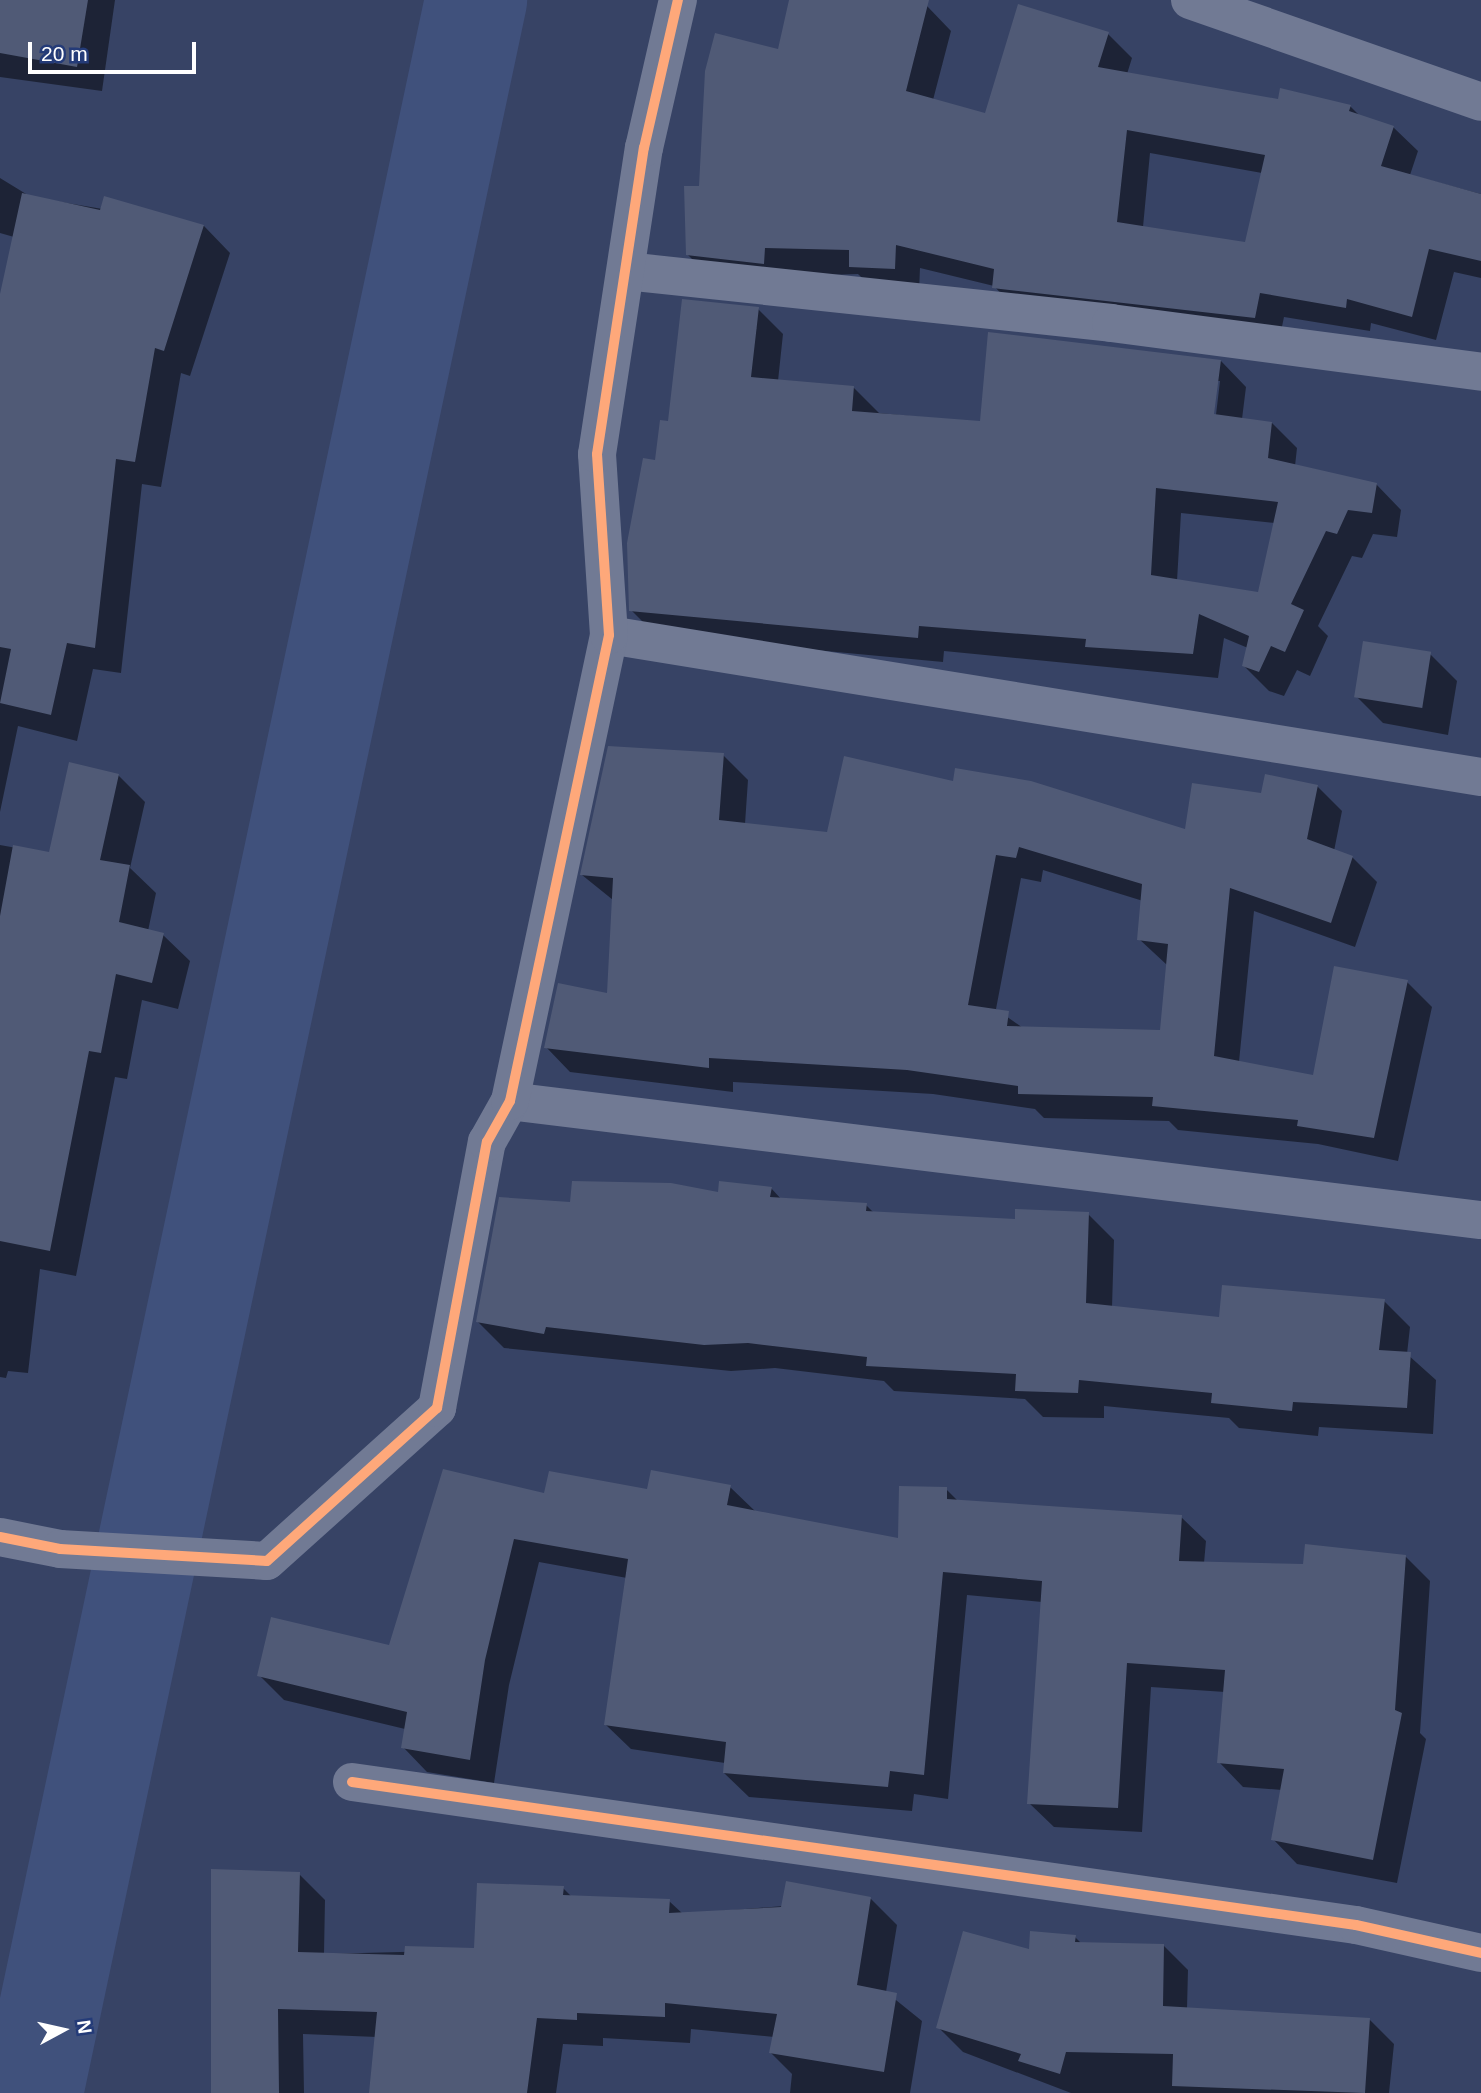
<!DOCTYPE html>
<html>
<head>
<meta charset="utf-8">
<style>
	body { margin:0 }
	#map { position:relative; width:1481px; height:2093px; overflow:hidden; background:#374365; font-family:Helvetica,sans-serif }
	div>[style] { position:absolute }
	.shadow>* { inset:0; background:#0007 }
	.river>* { height:102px; margin:-51px; padding:0 51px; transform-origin:51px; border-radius:51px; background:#40517c }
	.building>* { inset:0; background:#505a76; transform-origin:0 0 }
	.street>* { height:38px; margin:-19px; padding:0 19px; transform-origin:19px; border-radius:19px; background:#717a94 }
	.cycleway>* { height:10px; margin:-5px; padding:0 5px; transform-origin:5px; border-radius:5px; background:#fea87a }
	span { translate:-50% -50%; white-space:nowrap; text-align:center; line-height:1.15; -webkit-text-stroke:5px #243b78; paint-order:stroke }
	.north { position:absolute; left:28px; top:1995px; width:70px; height:70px; -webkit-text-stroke:5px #243b78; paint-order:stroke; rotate:82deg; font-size:19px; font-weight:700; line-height:28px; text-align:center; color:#fff }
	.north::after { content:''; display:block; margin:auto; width:24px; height:32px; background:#fff; clip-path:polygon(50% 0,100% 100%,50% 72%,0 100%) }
	.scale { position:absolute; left:28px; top:42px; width:168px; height:32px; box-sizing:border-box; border:4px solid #fff; border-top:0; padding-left:9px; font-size:21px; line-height:24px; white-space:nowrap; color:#fff; -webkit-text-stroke:5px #243b78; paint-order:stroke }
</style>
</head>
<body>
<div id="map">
	<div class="shadow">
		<i style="clip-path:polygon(0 0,115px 0,102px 91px,0 77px)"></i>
		<i style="clip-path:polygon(evenodd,790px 0,902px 0,927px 6px,951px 31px,933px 100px,986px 115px,1108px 34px,1132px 58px,1127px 74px,1279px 101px,1350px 106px,1361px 117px,1393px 127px,1418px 151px,1410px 175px,1481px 194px,1481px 278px,1454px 272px,1436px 340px,1371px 323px,1370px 331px,1284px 317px,1279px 341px,1018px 312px,994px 286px,920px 268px,919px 292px,875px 290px,858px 274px,712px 279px,688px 255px,701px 188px,780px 51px,790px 0,1150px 153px,1262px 173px,1246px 244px,1143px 227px,1150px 153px)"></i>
		<i style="clip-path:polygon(0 178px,31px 197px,204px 226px,230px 253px,190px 376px,181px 373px,161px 487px,142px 484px,121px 673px,93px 669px,77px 741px,18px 726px,0 812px,0 302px,14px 237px,0 233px)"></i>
		<i style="clip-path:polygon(evenodd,758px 309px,783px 334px,778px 381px,854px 388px,879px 413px,981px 423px,1221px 361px,1246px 387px,1242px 419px,1272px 423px,1297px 448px,1295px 466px,1376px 484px,1401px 510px,1397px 537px,1373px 534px,1362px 558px,1352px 556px,1318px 626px,1328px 636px,1310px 676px,1297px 670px,1284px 696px,1269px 691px,1244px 666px,1248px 648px,1224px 638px,1218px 678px,944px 651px,943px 662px,656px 635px,631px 610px,656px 462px,670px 423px,758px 309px,1217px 381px,1220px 381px,1215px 423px,1212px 423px,1217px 381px,758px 309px,1181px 513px,1275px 523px,1260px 594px,1177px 581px,1181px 513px)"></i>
		<i style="clip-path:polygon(1430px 654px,1457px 681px,1448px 735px,1383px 723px,1356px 696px)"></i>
		<i style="clip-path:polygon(evenodd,723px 755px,748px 780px,745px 824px,828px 834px,1186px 831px,1262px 795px,1317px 786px,1342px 811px,1334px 851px,1352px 857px,1377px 882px,1355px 947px,1254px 911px,1239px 1062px,1314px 1077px,1407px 982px,1432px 1007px,1398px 1161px,1318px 1144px,1178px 1130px,1169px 1121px,1044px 1118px,1035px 1109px,933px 1094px,733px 1082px,733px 1092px,570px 1072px,546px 1047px,608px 995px,613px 900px,582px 875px,723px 755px,1043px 870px,1143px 901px,1139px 939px,1167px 965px,1161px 1032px,1023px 1028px,996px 1009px,1021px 878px,1041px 882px,1043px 870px)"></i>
		<i style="clip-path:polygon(118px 775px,145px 802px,130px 868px,156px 893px,148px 931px,163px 935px,190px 961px,178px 1009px,142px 1000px,127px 1079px,115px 1077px,76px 1276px,40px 1269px,28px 1373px,8px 1371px,6px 1378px,0 1377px,0 845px,50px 854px)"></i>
		<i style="clip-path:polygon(771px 1188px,782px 1200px,866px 1205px,874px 1213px,1016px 1221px,1088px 1214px,1114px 1240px,1112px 1308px,1221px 1319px,1384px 1301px,1410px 1327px,1407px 1354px,1436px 1380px,1433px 1434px,1319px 1427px,1318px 1436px,1239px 1428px,1229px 1418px,1104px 1406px,1104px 1418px,1043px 1417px,1025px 1399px,894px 1391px,884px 1381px,775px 1368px,731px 1371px,504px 1348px,478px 1322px,572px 1204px)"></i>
		<i style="clip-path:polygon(730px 1487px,756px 1512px,900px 1540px,946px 1489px,959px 1502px,1181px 1517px,1206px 1541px,1204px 1563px,1305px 1566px,1406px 1557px,1430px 1581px,1420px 1733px,1426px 1739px,1397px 1883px,1297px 1864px,1273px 1839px,1282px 1790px,1243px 1787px,1219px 1762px,1225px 1692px,1151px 1687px,1142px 1832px,1054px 1827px,1029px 1803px,1042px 1602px,967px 1595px,948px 1799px,914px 1794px,912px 1811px,749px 1797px,724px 1773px,725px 1763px,631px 1749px,606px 1725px,627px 1578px,539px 1562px,509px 1685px,494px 1783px,427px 1772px,403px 1747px,405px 1729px,284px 1700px,259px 1675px,390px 1647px,546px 1495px)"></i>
		<i style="clip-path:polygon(299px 1874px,325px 1900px,324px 1954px,476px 1950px,563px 1888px,572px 1897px,669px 1901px,683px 1914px,871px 1899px,897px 1925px,886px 1992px,922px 2021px,910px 2093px,790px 2093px,792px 2074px,771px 2053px,774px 2037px,691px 2029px,690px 2043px,603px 2038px,603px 2046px,563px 2044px,556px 2093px,371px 2093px,377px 2037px,303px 2034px,304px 2093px,213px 2093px)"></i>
		<i style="clip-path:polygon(1075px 1937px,1082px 1944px,1164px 1946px,1188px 1970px,1187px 2009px,1369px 2019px,1394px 2044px,1389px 2093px,1071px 2093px,963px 2052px,938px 2027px,1030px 1951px)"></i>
	</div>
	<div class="river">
		<i style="left:32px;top:2093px;width:2140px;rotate:-78.02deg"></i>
	</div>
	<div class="building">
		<i style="clip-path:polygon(0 0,88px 0,77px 67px,0 53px)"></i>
		<i style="clip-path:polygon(evenodd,789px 0,929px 0,906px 91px,985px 113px,1018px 4px,1109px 32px,1098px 67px,1278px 99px,1280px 88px,1351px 105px,1349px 111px,1394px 126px,1381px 166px,1481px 194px,1481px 261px,1429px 249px,1412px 317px,1347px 299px,1346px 308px,1260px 293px,1255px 318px,992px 288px,994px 269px,896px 245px,895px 269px,849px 267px,849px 250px,765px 248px,764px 264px,686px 255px,684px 186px,699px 186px,705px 71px,715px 33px,778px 49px,789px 0,1127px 130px,1265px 155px,1245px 242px,1117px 222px,1127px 130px)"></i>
		<i style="clip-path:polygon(22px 193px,100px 210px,104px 196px,204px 225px,164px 351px,155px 348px,135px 462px,116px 459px,95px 648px,67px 643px,51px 715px,0 703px,11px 649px,0 647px,0 294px)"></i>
		<i style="clip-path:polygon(evenodd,682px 299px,759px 307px,751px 377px,854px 386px,852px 411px,980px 421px,988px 332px,1221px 360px,1214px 414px,1272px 422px,1268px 458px,1377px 483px,1372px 513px,1348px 510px,1337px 534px,1326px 531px,1291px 604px,1304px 610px,1285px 652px,1271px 646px,1259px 672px,1242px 666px,1249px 636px,1199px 614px,1193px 654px,1085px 647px,1086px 639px,919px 626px,918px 638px,629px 611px,627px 543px,643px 458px,655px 460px,660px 420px,668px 421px,682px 299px,1156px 488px,1278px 502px,1258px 592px,1151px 575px,1156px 488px)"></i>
		<i style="left:1363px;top:641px;width:69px;height:57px;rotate:9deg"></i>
		<i style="clip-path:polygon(evenodd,608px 746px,724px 753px,719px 820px,827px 832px,844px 756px,953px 781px,955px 768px,1031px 781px,1185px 829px,1192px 783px,1261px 793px,1265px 774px,1318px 785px,1307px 839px,1353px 856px,1331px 923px,1230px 888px,1214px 1056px,1313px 1075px,1334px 966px,1408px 980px,1374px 1138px,1297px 1126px,1298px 1120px,1152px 1106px,1153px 1097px,1018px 1094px,1018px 1086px,907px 1070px,709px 1058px,709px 1068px,544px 1048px,558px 983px,607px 993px,613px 878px,580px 875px,608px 746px,1019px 847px,1142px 884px,1137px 940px,1168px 944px,1160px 1030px,1007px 1026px,1009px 1011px,968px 1005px,996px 855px,1016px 858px,1019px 847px)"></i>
		<i style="clip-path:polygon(69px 762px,119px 774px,100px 860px,130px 865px,119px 922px,164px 933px,152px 983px,116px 974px,101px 1053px,89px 1051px,50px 1251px,0 1241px,0 916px,13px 845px,49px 852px)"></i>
		<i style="clip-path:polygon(572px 1181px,671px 1183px,718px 1192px,719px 1181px,772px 1187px,770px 1197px,867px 1203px,866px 1211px,1015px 1219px,1015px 1209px,1089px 1212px,1086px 1303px,1219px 1317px,1222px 1285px,1385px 1299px,1379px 1350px,1411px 1352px,1407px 1408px,1293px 1402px,1292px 1411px,1211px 1403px,1212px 1393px,1079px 1380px,1078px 1393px,1015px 1391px,1016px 1374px,866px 1366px,867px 1357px,748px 1343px,704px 1345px,546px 1327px,544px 1334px,476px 1322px,499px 1197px,570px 1202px)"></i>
		<i style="clip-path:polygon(443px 1469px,544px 1493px,549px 1471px,647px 1489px,651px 1470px,731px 1485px,727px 1505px,898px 1538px,899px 1486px,947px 1487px,947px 1499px,1182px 1515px,1179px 1561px,1303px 1564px,1305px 1544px,1406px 1555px,1395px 1710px,1402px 1713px,1373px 1860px,1271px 1840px,1284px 1769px,1217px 1763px,1225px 1670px,1127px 1663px,1118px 1808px,1027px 1804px,1042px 1581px,943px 1572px,924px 1775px,890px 1771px,888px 1787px,723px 1773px,726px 1742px,604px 1725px,628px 1559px,514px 1539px,485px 1660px,470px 1760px,401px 1748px,407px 1712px,257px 1676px,271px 1617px,389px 1645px)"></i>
		<i style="clip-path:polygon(211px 1869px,300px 1872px,298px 1952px,404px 1955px,405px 1946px,474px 1948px,477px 1883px,564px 1886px,563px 1895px,670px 1899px,669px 1913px,781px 1907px,786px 1881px,871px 1897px,857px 1985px,897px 1993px,884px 2072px,769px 2053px,777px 2014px,665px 2003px,665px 2017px,577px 2013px,577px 2020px,537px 2018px,527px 2093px,369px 2093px,377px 2012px,278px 2009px,279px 2093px,211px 2093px)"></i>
		<i style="clip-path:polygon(963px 1931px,1029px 1949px,1030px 1931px,1076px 1935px,1075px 1942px,1164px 1944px,1163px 2006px,1370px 2018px,1365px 2093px,1172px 2086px,1173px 2054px,1066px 2052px,1060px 2074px,1018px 2061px,1021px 2054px,936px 2028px)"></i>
	</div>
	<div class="street">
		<i style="left:1190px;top:0;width:308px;rotate:19.3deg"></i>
		<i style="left:626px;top:271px;width:488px;rotate:6.1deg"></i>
		<i style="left:1111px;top:323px;width:373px;rotate:7.5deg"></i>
		<i style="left:609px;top:635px;width:883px;rotate:9.25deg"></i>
		<i style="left:510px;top:1101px;width:978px;rotate:6.99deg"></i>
		<i style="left:0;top:1537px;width:61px;rotate:11.3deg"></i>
		<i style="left:60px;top:1549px;width:207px;rotate:3.3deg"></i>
		<i style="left:267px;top:1561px;width:229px;rotate:-42deg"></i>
		<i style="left:437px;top:1408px;width:271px;rotate:-79.4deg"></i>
		<i style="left:487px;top:1142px;width:47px;rotate:-60.7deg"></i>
		<i style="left:510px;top:1101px;width:476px;rotate:-78deg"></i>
		<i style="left:609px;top:635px;width:181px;rotate:-93.8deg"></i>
		<i style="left:597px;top:454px;width:310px;rotate:-81.3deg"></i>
		<i style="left:644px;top:148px;width:152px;rotate:-77.1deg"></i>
		<i style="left:352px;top:1782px;width:1014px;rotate:8.11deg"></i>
		<i style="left:1356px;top:1925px;width:128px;rotate:12.6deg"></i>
	</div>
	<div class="cycleway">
		<i style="left:0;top:1537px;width:61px;rotate:11.3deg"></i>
		<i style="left:60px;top:1549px;width:207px;rotate:3.3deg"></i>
		<i style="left:267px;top:1561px;width:229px;rotate:-42deg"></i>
		<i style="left:437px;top:1408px;width:271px;rotate:-79.4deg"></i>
		<i style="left:487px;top:1142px;width:47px;rotate:-60.7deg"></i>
		<i style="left:510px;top:1101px;width:476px;rotate:-78deg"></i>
		<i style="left:609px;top:635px;width:181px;rotate:-93.8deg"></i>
		<i style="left:597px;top:454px;width:310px;rotate:-81.3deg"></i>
		<i style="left:644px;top:148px;width:152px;rotate:-77.1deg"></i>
		<i style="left:352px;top:1782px;width:1014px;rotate:8.11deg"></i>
		<i style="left:1356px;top:1925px;width:128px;rotate:12.6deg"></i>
	</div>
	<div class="north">N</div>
	<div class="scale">20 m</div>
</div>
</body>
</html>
